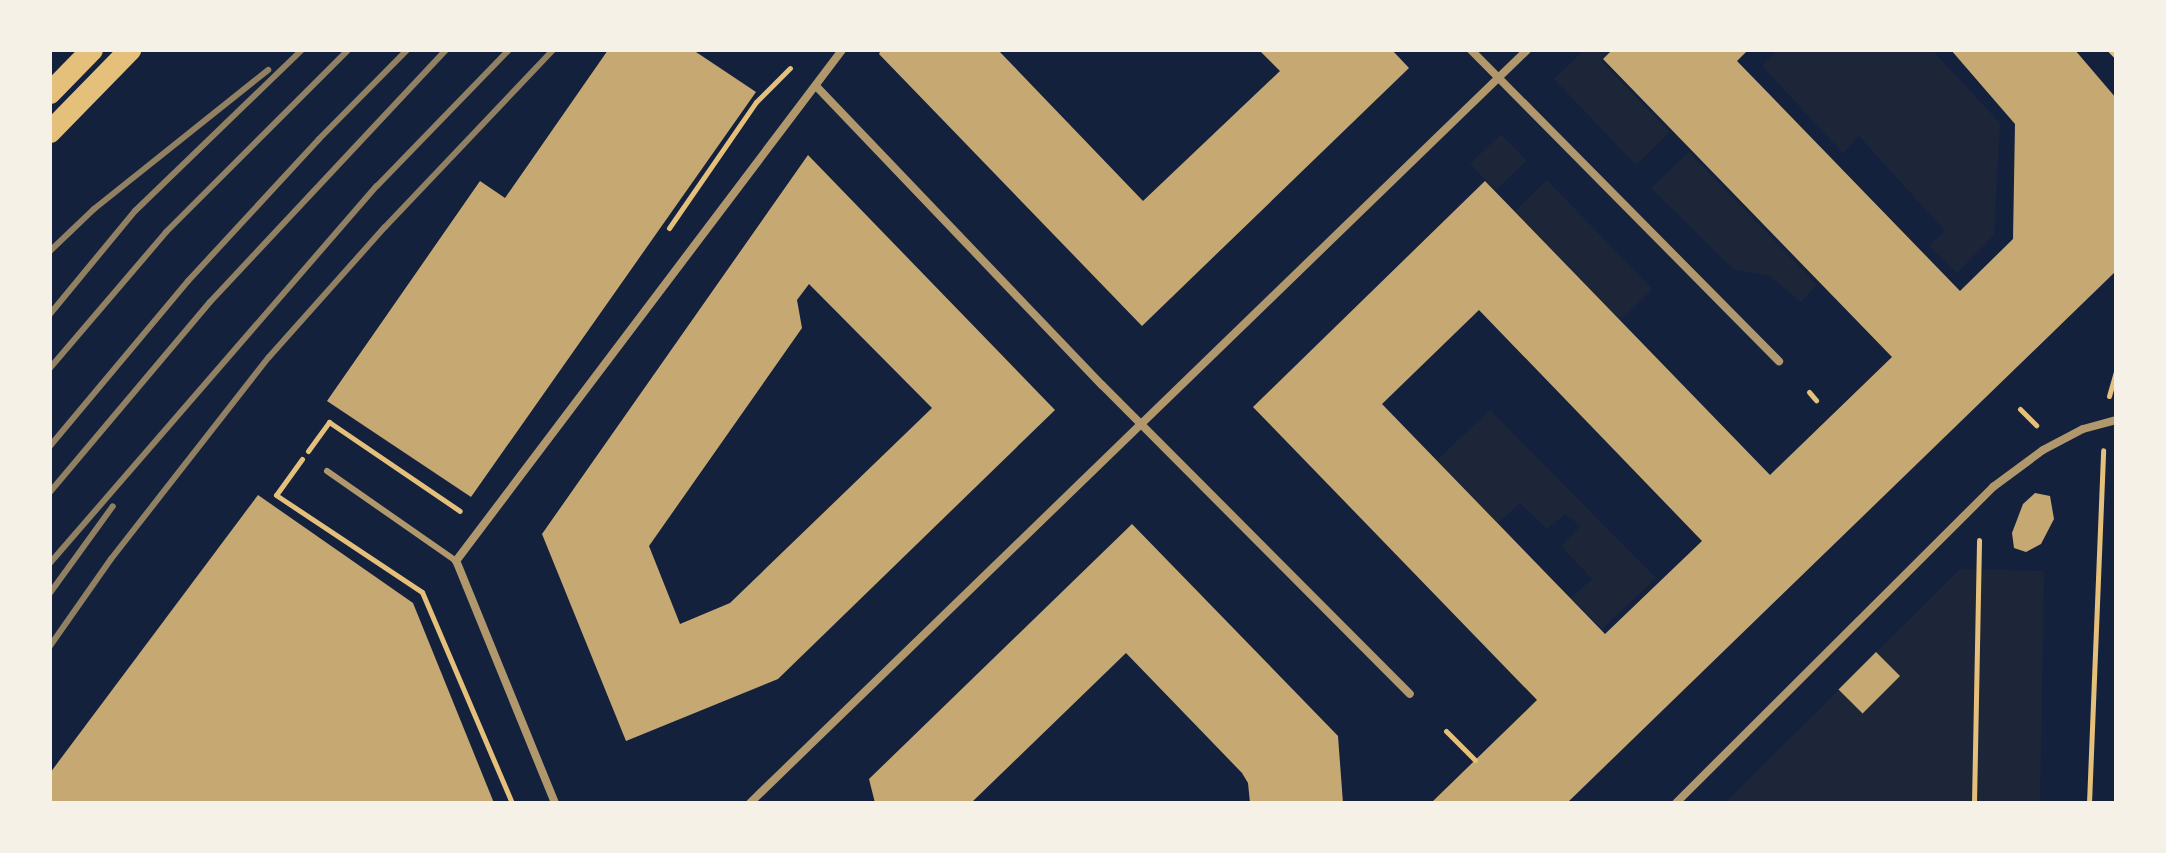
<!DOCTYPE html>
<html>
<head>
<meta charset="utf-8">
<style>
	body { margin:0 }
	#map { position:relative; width:2166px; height:853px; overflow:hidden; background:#14213d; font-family:Figtree,sans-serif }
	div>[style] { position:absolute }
	.green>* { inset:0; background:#1d2539; transform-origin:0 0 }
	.building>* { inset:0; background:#c6a872; transform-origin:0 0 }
	.path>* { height:5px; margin:-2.5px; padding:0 2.5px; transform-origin:2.5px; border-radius:2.5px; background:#e5c07b }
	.service>* { height:6px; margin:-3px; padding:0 3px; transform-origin:3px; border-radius:3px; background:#b1986c }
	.minor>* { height:8px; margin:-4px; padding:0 4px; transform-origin:4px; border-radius:4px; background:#b1986c }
	.trunk>* { height:22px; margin:-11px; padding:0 11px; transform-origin:11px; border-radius:11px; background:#e5c07b }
	.rail>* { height:6px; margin:-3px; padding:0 3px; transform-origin:3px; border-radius:3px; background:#918062 }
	span { translate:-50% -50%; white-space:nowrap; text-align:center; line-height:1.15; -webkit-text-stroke:7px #f6f1e7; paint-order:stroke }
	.frame { position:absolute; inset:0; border:52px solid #f6f1e7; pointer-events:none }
</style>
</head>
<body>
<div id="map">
	<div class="green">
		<i style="clip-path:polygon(1584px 50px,1612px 50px,1601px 61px,1670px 132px,1636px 165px,1554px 79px)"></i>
		<i style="clip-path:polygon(1778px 50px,1932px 50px,2000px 123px,1994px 235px,1957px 273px,1929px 246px,1945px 231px,1859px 136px,1843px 153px,1762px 66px)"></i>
		<i style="left:1501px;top:134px;width:37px;height:43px;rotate:46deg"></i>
		<i style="clip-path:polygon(1689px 152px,1817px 285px,1801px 302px,1769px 276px,1733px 269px,1651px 188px)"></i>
		<i style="left:1547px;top:180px;width:152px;height:45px;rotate:46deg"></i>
		<i style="clip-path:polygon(1490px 410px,1656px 578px,1602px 629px,1571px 598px,1592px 579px,1561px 546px,1581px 526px,1565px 514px,1547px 529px,1520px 503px,1498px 523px,1437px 460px)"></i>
		<i style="clip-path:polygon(1960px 569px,2044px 571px,2040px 803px,1725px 803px)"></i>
	</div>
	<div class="building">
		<i style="clip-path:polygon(608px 50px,693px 50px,756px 92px,471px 497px,327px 401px,480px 181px,505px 198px)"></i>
		<i style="clip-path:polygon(881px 50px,998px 50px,1143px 201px,1280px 71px,1259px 50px,1392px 50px,1409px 68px,1142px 326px,879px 54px)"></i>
		<i style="clip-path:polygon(evenodd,1612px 50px,1748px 50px,1737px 61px,1960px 291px,2013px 239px,2015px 124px,1951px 50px,2075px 50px,2116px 98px,2116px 271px,1567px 803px,1431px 803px,1537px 700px,1253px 407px,1485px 181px,1770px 475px,1892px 357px,1603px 59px,1612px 50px,1479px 310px,1702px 541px,1605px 634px,1382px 404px,1479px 310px)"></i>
		<i style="clip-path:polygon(evenodd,808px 155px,1055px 410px,778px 679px,626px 741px,542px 534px,808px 155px,809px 284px,932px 408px,730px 603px,680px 624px,649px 546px,802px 328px,797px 300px,809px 284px)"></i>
		<i style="clip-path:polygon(2035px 493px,2050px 496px,2054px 519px,2041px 544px,2026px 552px,2014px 548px,2012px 533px,2023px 504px)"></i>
		<i style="clip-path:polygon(258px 495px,413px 603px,494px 803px,50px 803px,50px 773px)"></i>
		<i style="clip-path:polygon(1132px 524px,1338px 736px,1343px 803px,1250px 803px,1248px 783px,1242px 773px,1126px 653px,971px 803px,875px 803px,869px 779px)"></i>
		<i style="left:1876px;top:652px;width:34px;height:53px;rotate:45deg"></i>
	</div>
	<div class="path">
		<i style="left:2110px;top:50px;width:8px;rotate:45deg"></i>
		<i style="left:669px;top:228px;width:153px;rotate:-55.4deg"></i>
		<i style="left:756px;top:102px;width:48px;rotate:-45deg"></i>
		<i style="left:1809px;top:392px;width:11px;rotate:49deg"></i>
		<i style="left:2109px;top:396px;width:26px;rotate:-74deg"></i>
		<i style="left:2020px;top:409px;width:23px;rotate:45deg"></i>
		<i style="left:308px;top:451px;width:36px;rotate:-54deg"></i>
		<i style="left:329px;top:422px;width:158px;rotate:34.2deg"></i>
		<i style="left:302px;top:459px;width:44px;rotate:125.8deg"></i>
		<i style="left:276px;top:495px;width:175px;rotate:33.6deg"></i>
		<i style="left:422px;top:592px;width:229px;rotate:66.9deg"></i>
		<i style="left:1446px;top:731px;width:41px;rotate:45deg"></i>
		<i style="left:1974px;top:803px;width:263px;rotate:-88.9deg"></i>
		<i style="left:2089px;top:803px;width:353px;rotate:-87.7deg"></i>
	</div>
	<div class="service">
		<i style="left:327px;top:471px;width:157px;rotate:34.9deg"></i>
	</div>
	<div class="minor">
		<i style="left:1471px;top:50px;width:438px;rotate:45.3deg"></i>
		<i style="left:816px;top:86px;width:414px;rotate:46.3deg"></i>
		<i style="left:1102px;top:385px;width:436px;rotate:45.1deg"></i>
		<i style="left:555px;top:803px;width:261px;rotate:-112.2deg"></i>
		<i style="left:456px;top:561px;width:640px;rotate:-52.93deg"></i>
		<i style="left:750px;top:803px;width:1082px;rotate:-44.1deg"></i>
		<i style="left:1676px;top:803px;width:448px;rotate:-44.9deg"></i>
		<i style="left:1993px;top:487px;width:62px;rotate:-36.5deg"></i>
		<i style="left:2043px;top:450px;width:45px;rotate:-27.7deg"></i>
		<i style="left:2083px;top:429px;width:34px;rotate:-15deg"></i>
	</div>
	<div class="trunk">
		<i style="left:50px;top:93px;width:60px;rotate:-45.7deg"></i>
		<i style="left:50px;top:132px;width:115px;rotate:-45.7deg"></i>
	</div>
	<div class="rail">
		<i style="left:50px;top:251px;width:61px;rotate:-43.7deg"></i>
		<i style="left:94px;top:209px;width:223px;rotate:-38.6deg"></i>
		<i style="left:50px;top:314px;width:134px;rotate:-50.5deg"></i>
		<i style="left:135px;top:211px;width:232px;rotate:-44deg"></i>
		<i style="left:50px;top:368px;width:179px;rotate:-49.5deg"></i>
		<i style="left:166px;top:232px;width:257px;rotate:-45deg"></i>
		<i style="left:50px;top:446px;width:215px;rotate:-50.1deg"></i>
		<i style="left:188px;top:281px;width:193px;rotate:-47.3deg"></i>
		<i style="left:319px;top:139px;width:125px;rotate:-45.3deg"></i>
		<i style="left:50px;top:492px;width:248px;rotate:-49.9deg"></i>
		<i style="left:210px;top:302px;width:345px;rotate:-46.9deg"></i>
		<i style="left:50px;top:563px;width:499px;rotate:-49.1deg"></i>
		<i style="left:377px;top:186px;width:190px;rotate:-45.9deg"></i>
		<i style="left:50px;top:593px;width:107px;rotate:-54.1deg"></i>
		<i style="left:50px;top:646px;width:106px;rotate:-55deg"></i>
		<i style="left:111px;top:559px;width:256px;rotate:-52deg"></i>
		<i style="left:269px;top:357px;width:174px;rotate:-48.3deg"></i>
		<i style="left:385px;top:227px;width:244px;rotate:-46.5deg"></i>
	</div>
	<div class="frame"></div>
</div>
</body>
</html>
